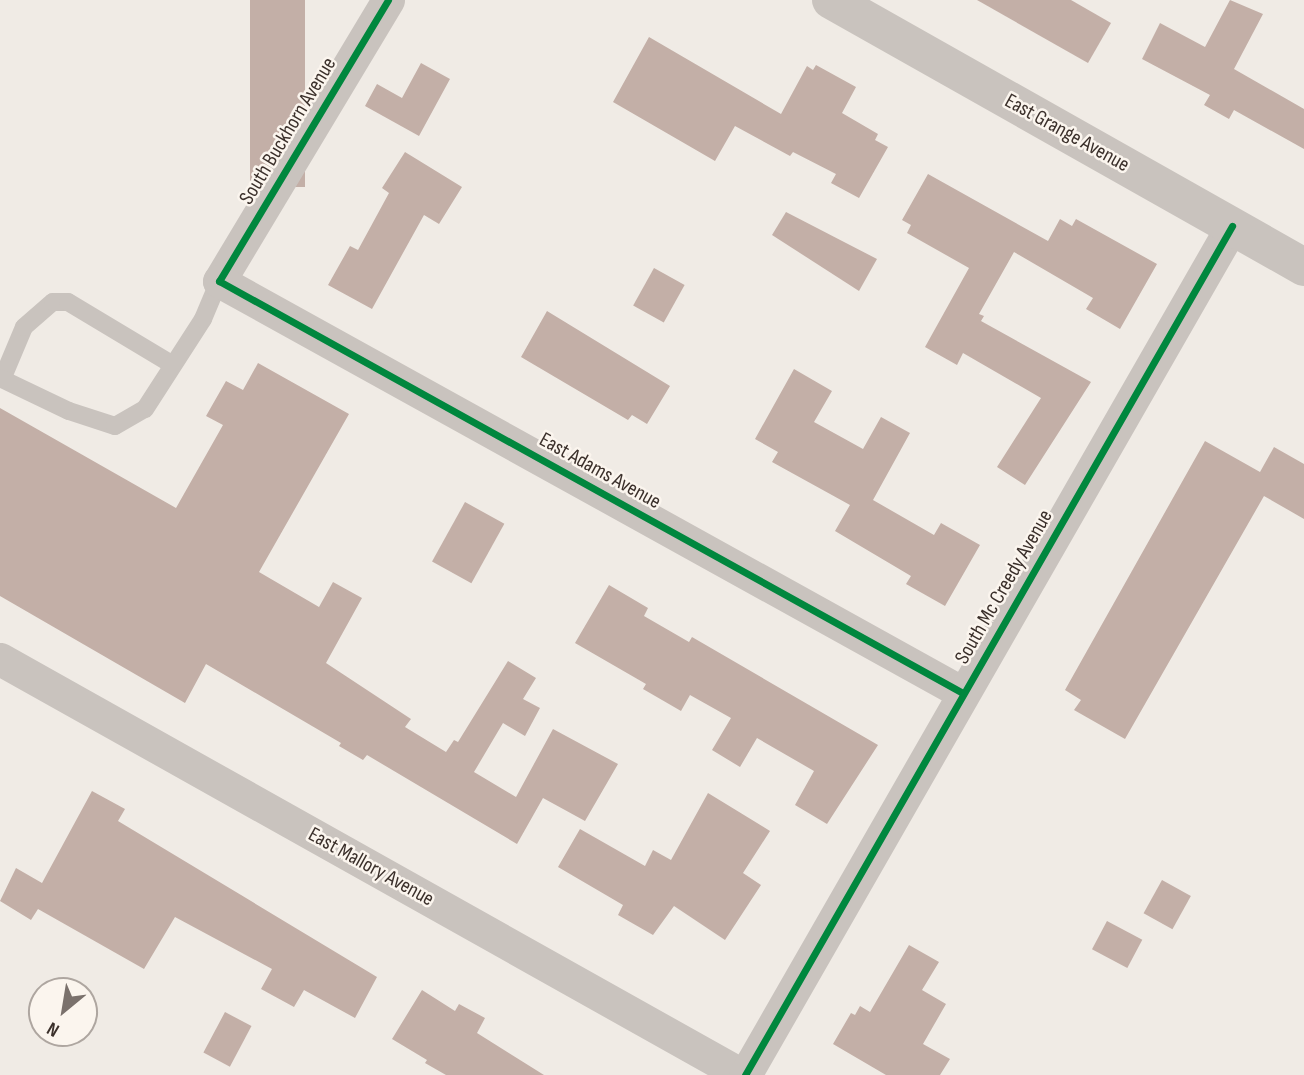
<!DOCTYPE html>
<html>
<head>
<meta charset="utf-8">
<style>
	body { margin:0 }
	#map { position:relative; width:1304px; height:1075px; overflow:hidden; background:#f0ebe5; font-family:"Sofia Sans Condensed",sans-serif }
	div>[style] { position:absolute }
	.building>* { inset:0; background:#c3afa7; transform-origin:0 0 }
	.service>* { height:18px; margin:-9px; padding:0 9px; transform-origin:9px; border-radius:9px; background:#c9c3be }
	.minor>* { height:33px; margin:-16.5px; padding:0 16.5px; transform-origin:16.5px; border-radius:16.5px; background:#c9c3be }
	.tertiary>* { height:38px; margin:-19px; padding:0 19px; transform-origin:19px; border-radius:19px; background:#c9c3be }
	.cycleway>* { height:7px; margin:-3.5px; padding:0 3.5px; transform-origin:3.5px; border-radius:3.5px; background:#00873e }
	span { translate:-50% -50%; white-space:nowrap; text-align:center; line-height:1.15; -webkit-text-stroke:5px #fbf5ee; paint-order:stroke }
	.street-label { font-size:21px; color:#3b302b }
	.north { position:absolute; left:28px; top:977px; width:70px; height:70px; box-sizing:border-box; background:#fbf5ee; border:2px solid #aea6a0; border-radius:50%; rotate:210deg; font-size:19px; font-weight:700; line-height:28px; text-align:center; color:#3b302b }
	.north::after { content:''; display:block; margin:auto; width:24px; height:32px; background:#7a716c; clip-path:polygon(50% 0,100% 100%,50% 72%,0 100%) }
</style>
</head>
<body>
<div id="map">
	<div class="building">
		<i style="left:250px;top:0;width:55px;height:187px"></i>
		<i style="clip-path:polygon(977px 0,1071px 0,1111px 23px,1088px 63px)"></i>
		<i style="clip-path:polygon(1230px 0,1263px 14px,1234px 69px,1304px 109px,1304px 149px,1234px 110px,1229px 119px,1204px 105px,1210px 95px,1142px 59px,1160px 23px,1205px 47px)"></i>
		<i style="clip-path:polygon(649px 37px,781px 114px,807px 66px,813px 70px,816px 65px,856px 87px,842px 113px,878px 134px,875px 140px,888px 147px,859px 198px,831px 183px,836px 174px,793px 152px,790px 156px,735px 126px,715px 161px,613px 102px)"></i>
		<i style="clip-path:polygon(421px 63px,450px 79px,419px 136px,365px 106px,377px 84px,402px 98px)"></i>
		<i style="clip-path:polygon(405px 152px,462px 187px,439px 224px,424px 215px,372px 309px,328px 285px,350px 246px,358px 250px,389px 193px,382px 188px)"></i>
		<i style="clip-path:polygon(928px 174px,1048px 241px,1060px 219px,1072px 226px,1076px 219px,1157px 264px,1120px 329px,1086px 309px,1093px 298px,1014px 252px,979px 314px,984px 316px,981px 321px,1091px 382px,1025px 485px,997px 467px,1041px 398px,963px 353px,957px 365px,925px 347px,969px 268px,907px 233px,911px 225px,902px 220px)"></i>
		<i style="clip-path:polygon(786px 212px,877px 259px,859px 291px,772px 235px)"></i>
		<i style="left:654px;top:268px;width:35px;height:43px;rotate:29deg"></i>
		<i style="clip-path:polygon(547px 311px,670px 386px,647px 424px,632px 415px,628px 420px,521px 357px)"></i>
		<i style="clip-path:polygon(258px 363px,349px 414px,259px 572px,319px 607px,333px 582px,362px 598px,326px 663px,411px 719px,405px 727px,446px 752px,454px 740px,458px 742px,508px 661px,536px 678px,523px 699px,540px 708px,525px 736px,503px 723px,474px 772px,516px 797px,553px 729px,618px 764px,585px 821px,543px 798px,517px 844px,367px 755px,363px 760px,339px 746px,341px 743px,206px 664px,185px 703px,0 596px,0 408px,176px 508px,223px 425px,206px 416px,226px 381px,243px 390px)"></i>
		<i style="clip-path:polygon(794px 369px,832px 391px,814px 422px,863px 449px,881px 417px,910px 433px,873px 500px,934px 535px,941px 523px,980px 545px,945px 606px,906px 584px,911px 576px,835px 531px,850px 505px,772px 462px,778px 452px,755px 439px)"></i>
		<i style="clip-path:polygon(1205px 441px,1260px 472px,1274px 447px,1304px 464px,1304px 519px,1264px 496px,1125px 739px,1074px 710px,1081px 700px,1065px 690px)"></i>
		<i style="left:465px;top:502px;width:45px;height:68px;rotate:29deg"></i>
		<i style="clip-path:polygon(609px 585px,648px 608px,644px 616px,689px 642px,692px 637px,878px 745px,827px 824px,795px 805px,814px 771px,757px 738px,740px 767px,712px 750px,731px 718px,690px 695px,681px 711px,643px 689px,646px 684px,575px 643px)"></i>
		<i style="clip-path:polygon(92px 791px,125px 809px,118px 821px,377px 977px,355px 1018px,304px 990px,294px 1007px,261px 989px,272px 969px,175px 917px,144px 969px,38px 909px,31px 920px,0 901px,16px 868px,42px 883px)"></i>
		<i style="clip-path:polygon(708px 793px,770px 831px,743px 873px,761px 885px,725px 940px,674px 906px,653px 935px,618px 915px,623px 905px,558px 867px,580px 829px,645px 866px,653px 850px,671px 860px)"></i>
		<i style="left:1162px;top:880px;width:33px;height:38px;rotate:29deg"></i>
		<i style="left:1107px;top:921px;width:40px;height:32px;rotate:28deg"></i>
		<i style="clip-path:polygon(909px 945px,939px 962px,922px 990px,946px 1004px,923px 1044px,950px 1059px,940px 1075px,886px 1075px,833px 1044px,851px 1013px,855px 1015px,860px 1006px,870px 1012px)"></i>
		<i style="clip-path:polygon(422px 990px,455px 1011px,459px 1004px,485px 1018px,477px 1033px,544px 1075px,446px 1075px,425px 1063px,427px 1060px,392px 1039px)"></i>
		<i style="left:225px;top:1012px;width:30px;height:46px;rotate:28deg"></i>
	</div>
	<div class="service">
		<i style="left:3px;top:377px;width:54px;rotate:-67.2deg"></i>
		<i style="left:24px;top:327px;width:38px;rotate:-41deg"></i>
		<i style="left:53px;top:302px;width:15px"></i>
		<i style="left:68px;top:302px;width:122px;rotate:31deg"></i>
		<i style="left:0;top:378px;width:76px;rotate:25.6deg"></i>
		<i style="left:69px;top:411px;width:48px;rotate:18.1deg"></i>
		<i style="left:115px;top:426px;width:34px;rotate:-30deg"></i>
		<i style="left:145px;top:409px;width:107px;rotate:-57.2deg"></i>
		<i style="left:203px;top:319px;width:41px;rotate:-67.2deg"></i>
	</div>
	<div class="minor">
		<i style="left:388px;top:0;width:328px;rotate:121deg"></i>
		<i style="left:219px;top:281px;width:850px;rotate:28.98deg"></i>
		<i style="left:0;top:659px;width:851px;rotate:29.28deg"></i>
		<i style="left:745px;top:1075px;width:979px;rotate:-60.16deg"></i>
	</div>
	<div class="tertiary">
		<i style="left:831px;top:0;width:543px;rotate:29.44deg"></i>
	</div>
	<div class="cycleway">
		<i style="left:388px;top:0;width:328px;rotate:121deg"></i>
		<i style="left:219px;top:281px;width:850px;rotate:28.98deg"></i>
		<i style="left:745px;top:1075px;width:979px;rotate:-60.16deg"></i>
	</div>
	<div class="street-label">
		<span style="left:288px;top:131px;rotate:-59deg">South Buckhorn Avenue</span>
		<span style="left:1067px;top:133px;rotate:29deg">East Grange Avenue</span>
		<span style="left:600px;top:471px;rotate:29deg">East Adams Avenue</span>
		<span style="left:1004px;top:587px;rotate:-60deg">South Mc Creedy Avenue</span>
		<span style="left:371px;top:867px;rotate:29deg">East Mallory Avenue</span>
	</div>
	<div class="north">N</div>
</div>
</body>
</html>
